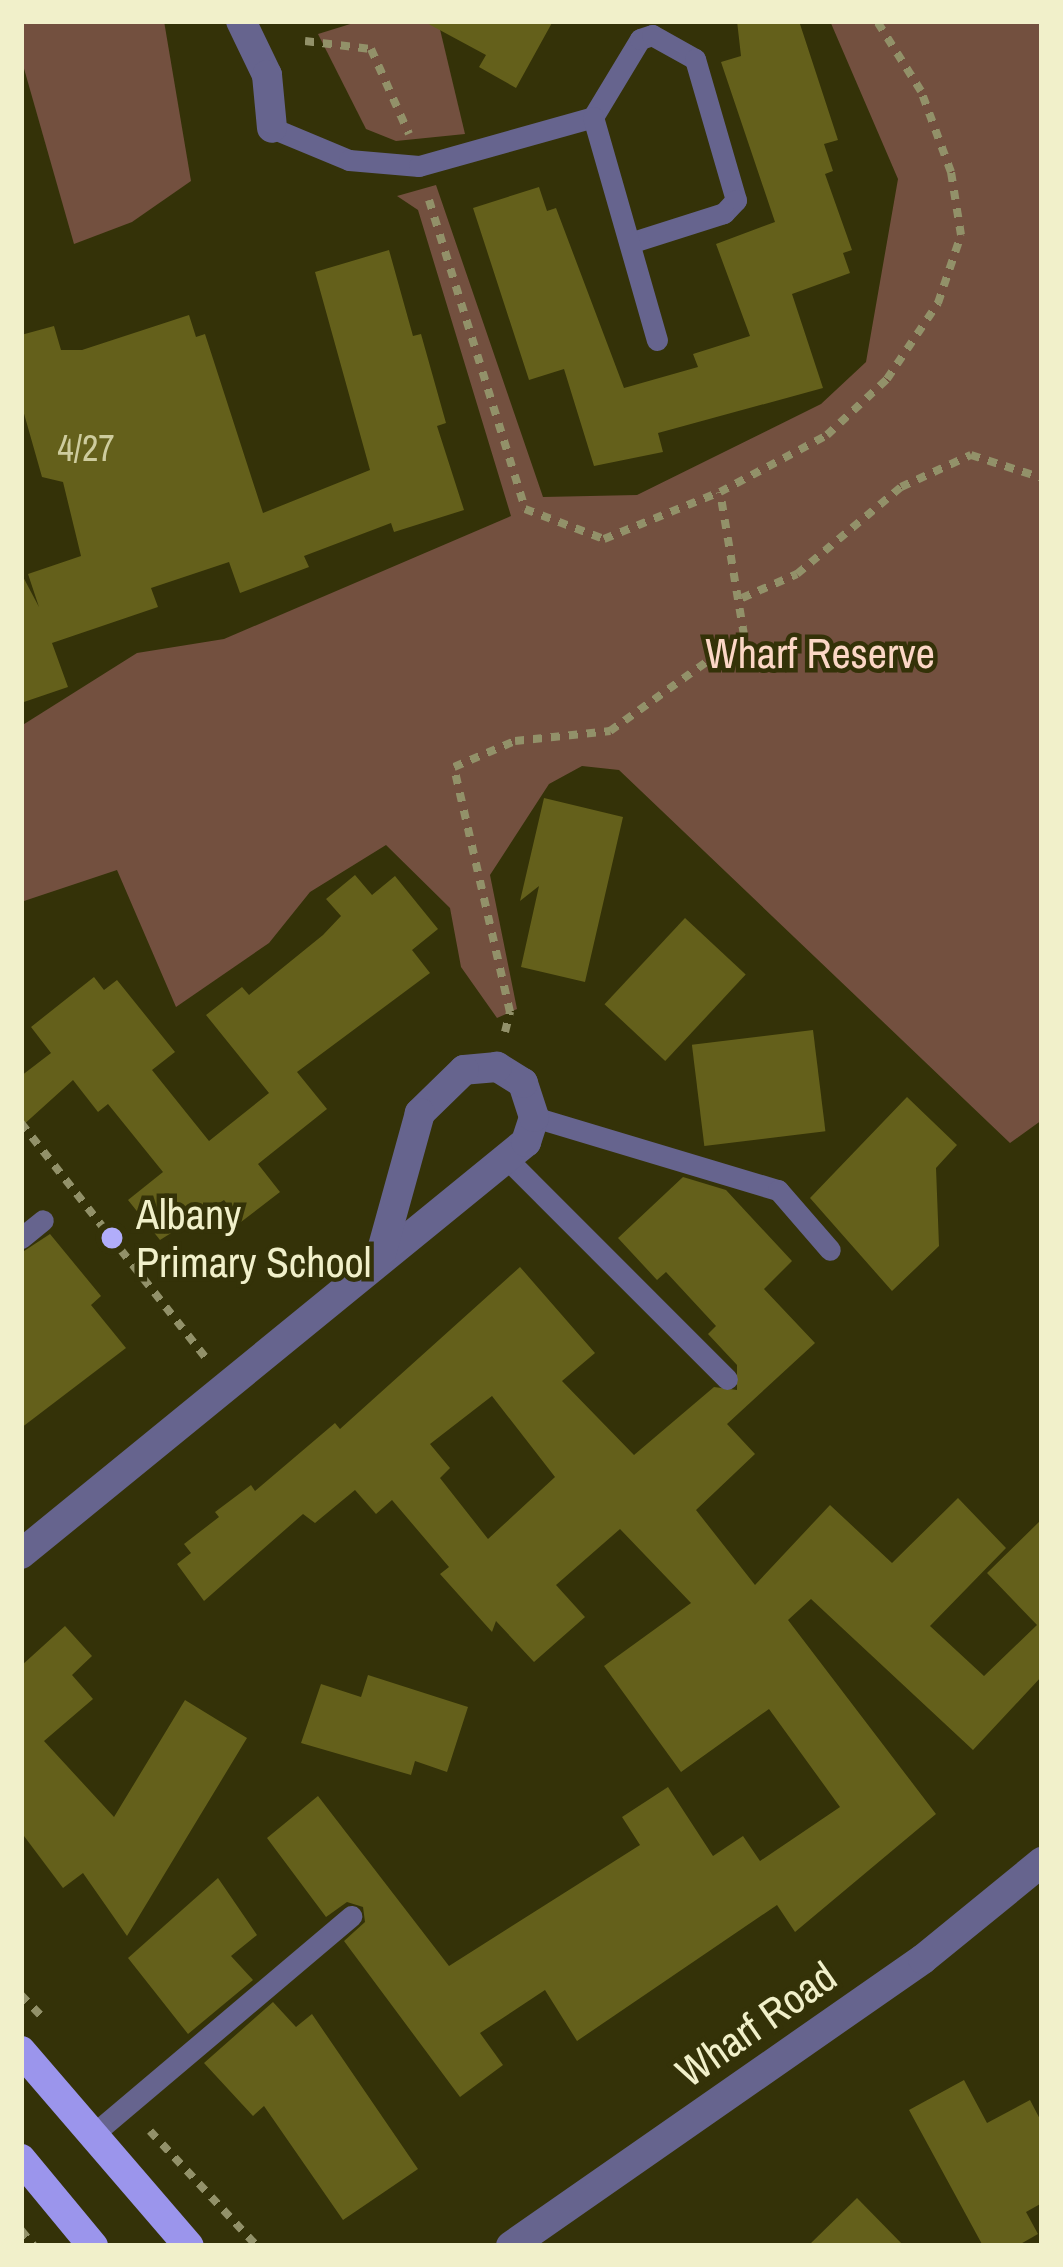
<!DOCTYPE html>
<html>
<head>
<meta charset="utf-8">
<style>
	body { margin:0 }
	#map { position:relative; width:1063px; height:2267px; overflow:hidden; background:#343208; font-family:"Archivo Narrow",sans-serif }
	div>[style] { position:absolute }
	.green>* { inset:0; background:#73503f }
	.building>* { inset:0; background:#64601b; transform-origin:0 0 }
	.path>* { height:8px; margin-top:-4px; transform-origin:0; background:repeating-linear-gradient(90deg,#929169 0 9px,transparent 0 18px) }
	.service>* { height:21px; margin:-10.5px; padding:0 10.5px; transform-origin:10.5px; border-radius:10.5px; background:#66648e }
	.minor>* { height:30px; margin:-15px; padding:0 15px; transform-origin:15px; border-radius:15px; background:#66648e }
	.primary>* { height:30px; margin:-15px; padding:0 15px; transform-origin:15px; border-radius:15px; background:#9b95ec }
	.dots>* { width:33px; height:33px; translate:-50% -50%; box-sizing:border-box; border:6px solid #343208; border-radius:50% }
	span { translate:-50% -50%; white-space:nowrap; text-align:center; line-height:1.15; -webkit-text-stroke:9px #343208; paint-order:stroke }
	.number-label { font-size:36px; color:#cecc9e }
	.number-label span { -webkit-text-stroke-width:0 }
	.park-label { font-size:42px; color:#fcd7c6 }
	.poi-label { font-size:42px; color:#f1f0ca }
	.left { translate:0 -50%; text-align:left }
	.street-label { font-size:42px; color:#f1f0ca }
	.frame { position:absolute; inset:0; border:24px solid #f1f0ca; pointer-events:none }
</style>
</head>
<body>
<div id="map">
	<div class="green">
		<i style="clip-path:polygon(21px 21px,164px 21px,191px 181px,132px 222px,74px 244px,21px 58px)"></i>
		<i style="clip-path:polygon(360px 21px,438px 21px,465px 134px,396px 141px,366px 129px,318px 34px)"></i>
		<i style="clip-path:polygon(830px 21px,1042px 21px,1042px 1120px,1010px 1143px,619px 770px,582px 766px,549px 784px,490px 875px,517px 1009px,497px 1018px,461px 967px,450px 908px,386px 845px,310px 892px,269px 943px,176px 1007px,117px 870px,21px 902px,21px 726px,137px 653px,224px 639px,511px 516px,418px 210px,397px 196px,436px 185px,543px 497px,637px 495px,821px 404px,866px 362px,898px 179px)"></i>
	</div>
	<div class="building">
		<i style="clip-path:polygon(423px 21px,553px 21px,516px 88px,479px 67px,486px 55px)"></i>
		<i style="clip-path:polygon(737px 21px,799px 21px,838px 140px,824px 144px,833px 171px,825px 174px,852px 250px,843px 253px,850px 273px,792px 294px,823px 388px,658px 433px,663px 452px,594px 466px,564px 369px,529px 380px,473px 208px,539px 187px,547px 211px,556px 208px,624px 388px,698px 367px,693px 354px,750px 336px,716px 244px,775px 222px,721px 62px,741px 56px)"></i>
		<i style="clip-path:polygon(389px 250px,413px 336px,421px 334px,446px 423px,437px 426px,464px 510px,394px 532px,391px 523px,304px 556px,309px 567px,240px 593px,229px 562px,151px 588px,158px 607px,52px 643px,68px 687px,21px 703px,21px 573px,39px 607px,28px 574px,81px 556px,63px 482px,42px 477px,21px 403px,21px 335px,54px 326px,61px 350px,82px 350px,189px 315px,196px 337px,205px 334px,263px 513px,370px 470px,315px 272px)"></i>
		<i style="clip-path:polygon(544px 798px,623px 817px,585px 982px,521px 967px,539px 886px,520px 901px)"></i>
		<i style="clip-path:polygon(355px 875px,372px 895px,395px 876px,438px 929px,412px 950px,430px 973px,297px 1072px,327px 1109px,258px 1164px,280px 1192px,241px 1222px,224px 1200px,160px 1240px,128px 1200px,163px 1172px,108px 1104px,98px 1112px,73px 1080px,21px 1127px,21px 1076px,51px 1053px,31px 1027px,94px 977px,104px 990px,117px 980px,175px 1052px,152px 1070px,209px 1141px,269px 1093px,206px 1015px,242px 987px,249px 995px,323px 935px,341px 916px,326px 899px)"></i>
		<i style="left:685px;top:918px;width:83px;height:118px;rotate:43deg"></i>
		<i style="left:813px;top:1030px;width:102px;height:122px;rotate:83deg"></i>
		<i style="clip-path:polygon(907px 1097px,957px 1145px,936px 1168px,939px 1246px,892px 1291px,810px 1198px)"></i>
		<i style="clip-path:polygon(evenodd,683px 1177px,726px 1190px,792px 1261px,764px 1289px,815px 1343px,727px 1424px,755px 1454px,696px 1510px,755px 1585px,830px 1505px,892px 1563px,958px 1498px,1006px 1548px,930px 1626px,984px 1676px,1037px 1625px,987px 1573px,1042px 1519px,1042px 1676px,973px 1750px,811px 1599px,788px 1620px,936px 1814px,795px 1932px,777px 1905px,577px 2041px,545px 1990px,480px 2033px,503px 2065px,460px 2097px,344px 1941px,365px 1922px,363px 1907px,347px 1902px,326px 1917px,267px 1838px,318px 1796px,449px 1966px,640px 1845px,622px 1817px,668px 1787px,713px 1856px,743px 1836px,760px 1861px,840px 1807px,769px 1709px,681px 1772px,604px 1666px,691px 1603px,620px 1529px,556px 1585px,585px 1617px,534px 1662px,496px 1621px,492px 1632px,440px 1574px,449px 1567px,392px 1500px,376px 1514px,355px 1490px,315px 1523px,303px 1514px,204px 1601px,177px 1564px,191px 1553px,184px 1544px,219px 1517px,215px 1512px,251px 1485px,255px 1491px,335px 1423px,340px 1429px,520px 1267px,595px 1353px,562px 1381px,634px 1455px,714px 1387px,737px 1390px,737px 1365px,708px 1334px,716px 1326px,666px 1272px,657px 1280px,618px 1238px,683px 1177px,492px 1396px,555px 1477px,488px 1539px,440px 1478px,450px 1468px,430px 1444px,492px 1396px)"></i>
		<i style="clip-path:polygon(50px 1234px,101px 1296px,91px 1305px,126px 1348px,21px 1428px,21px 1253px)"></i>
		<i style="clip-path:polygon(65px 1626px,92px 1656px,72px 1675px,93px 1699px,44px 1741px,114px 1817px,185px 1700px,247px 1738px,127px 1936px,83px 1873px,63px 1888px,21px 1832px,21px 1666px)"></i>
		<i style="clip-path:polygon(368px 1675px,468px 1707px,447px 1772px,415px 1761px,411px 1775px,301px 1743px,321px 1684px,361px 1697px)"></i>
		<i style="clip-path:polygon(218px 1878px,257px 1935px,231px 1956px,253px 1980px,188px 2034px,128px 1958px)"></i>
		<i style="clip-path:polygon(273px 2002px,296px 2027px,312px 2014px,418px 2169px,343px 2220px,264px 2106px,253px 2116px,204px 2063px)"></i>
		<i style="clip-path:polygon(964px 2080px,987px 2123px,1030px 2100px,1042px 2123px,1042px 2203px,1026px 2212px,1038px 2234px,1017px 2246px,983px 2246px,909px 2110px)"></i>
		<i style="clip-path:polygon(857px 2198px,904px 2246px,808px 2246px)"></i>
	</div>
	<div class="path">
		<i style="left:305px;top:41px;width:66px;rotate:6.9deg"></i>
		<i style="left:371px;top:49px;width:93px;rotate:65.9deg"></i>
		<i style="left:429px;top:200px;width:324px;rotate:72.7deg"></i>
		<i style="left:525px;top:509px;width:85px;rotate:20.8deg"></i>
		<i style="left:604px;top:539px;width:125px;rotate:-22.1deg"></i>
		<i style="left:742px;top:598px;width:60px;rotate:-23.6deg"></i>
		<i style="left:797px;top:574px;width:136px;rotate:-39.9deg"></i>
		<i style="left:901px;top:487px;width:77px;rotate:-24.6deg"></i>
		<i style="left:971px;top:455px;width:75px;rotate:17.9deg"></i>
		<i style="left:505px;top:1032px;width:21px;rotate:-76deg"></i>
		<i style="left:510px;top:1012px;width:251px;rotate:-102.9deg"></i>
		<i style="left:454px;top:767px;width:66px;rotate:-23.1deg"></i>
		<i style="left:515px;top:741px;width:96px;rotate:-6deg"></i>
		<i style="left:610px;top:731px;width:165px;rotate:-35.6deg"></i>
		<i style="left:744px;top:635px;width:145px;rotate:-99.5deg"></i>
		<i style="left:720px;top:492px;width:121px;rotate:-28deg"></i>
		<i style="left:827px;top:435px;width:82px;rotate:-43deg"></i>
		<i style="left:887px;top:379px;width:92px;rotate:-56.1deg"></i>
		<i style="left:938px;top:303px;width:72px;rotate:-71.3deg"></i>
		<i style="left:961px;top:235px;width:64px;rotate:-99deg"></i>
		<i style="left:951px;top:172px;width:86px;rotate:-110.3deg"></i>
		<i style="left:921px;top:91px;width:83px;rotate:-122.2deg"></i>
		<i style="left:21px;top:1123px;width:298px;rotate:51.8deg"></i>
		<i style="left:21px;top:1995px;width:29px;rotate:46deg"></i>
		<i style="left:150px;top:2131px;width:157px;rotate:47.1deg"></i>
		<i style="left:21px;top:2230px;width:21px;rotate:51deg"></i>
	</div>
	<div class="service">
		<i style="left:593px;top:117px;width:91px;rotate:-58.9deg"></i>
		<i style="left:640px;top:39px;width:13px;rotate:-18deg"></i>
		<i style="left:652px;top:35px;width:49px;rotate:29.2deg"></i>
		<i style="left:695px;top:59px;width:147px;rotate:73.8deg"></i>
		<i style="left:736px;top:200px;width:18px;rotate:133deg"></i>
		<i style="left:724px;top:213px;width:99px;rotate:162.3deg"></i>
		<i style="left:272px;top:128px;width:83px;rotate:22.6deg"></i>
		<i style="left:349px;top:160px;width:70px;rotate:4.9deg"></i>
		<i style="left:419px;top:166px;width:181px;rotate:-15.7deg"></i>
		<i style="left:593px;top:117px;width:232px;rotate:74deg"></i>
		<i style="left:534px;top:1117px;width:255px;rotate:16.7deg"></i>
		<i style="left:778px;top:1190px;width:79px;rotate:49.1deg"></i>
		<i style="left:507px;top:1159px;width:311px;rotate:45deg"></i>
		<i style="left:21px;top:1238px;width:28px;rotate:-39deg"></i>
		<i style="left:97px;top:2131px;width:333px;rotate:-40.2deg"></i>
	</div>
	<div class="minor">
		<i style="left:241px;top:21px;width:60px;rotate:64.3deg"></i>
		<i style="left:267px;top:75px;width:53px;rotate:84.6deg"></i>
		<i style="left:21px;top:1554px;width:652px;rotate:-39.21deg"></i>
		<i style="left:526px;top:1142px;width:26px;rotate:-72deg"></i>
		<i style="left:534px;top:1117px;width:36px;rotate:-108deg"></i>
		<i style="left:523px;top:1083px;width:31px;rotate:-148deg"></i>
		<i style="left:497px;top:1067px;width:33px;rotate:175deg"></i>
		<i style="left:464px;top:1070px;width:62px;rotate:135.7deg"></i>
		<i style="left:420px;top:1113px;width:154px;rotate:105.5deg"></i>
		<i style="left:511px;top:2246px;width:502px;rotate:-34.86deg"></i>
		<i style="left:923px;top:1959px;width:154px;rotate:-39.2deg"></i>
	</div>
	<div class="primary">
		<i style="left:21px;top:2051px;width:257px;rotate:49.3deg"></i>
		<i style="left:21px;top:2159px;width:113px;rotate:50.4deg"></i>
	</div>
	<div class="dots">
		<i style="left:112px;top:1238px;background:#b1adfa"></i>
	</div>
	<div class="number-label">
		<span style="left:86px;top:449px">4/27</span>
	</div>
	<div class="park-label">
		<span style="left:820px;top:653px">Wharf Reserve</span>
	</div>
	<div class="poi-label">
		<span class="left" style="left:136px;top:1238px">Albany<br>Primary School</span>
	</div>
	<div class="street-label">
		<span style="left:756px;top:2024px;rotate:-35deg">Wharf Road</span>
	</div>
	<div class="frame"></div>
</div>
</body>
</html>
